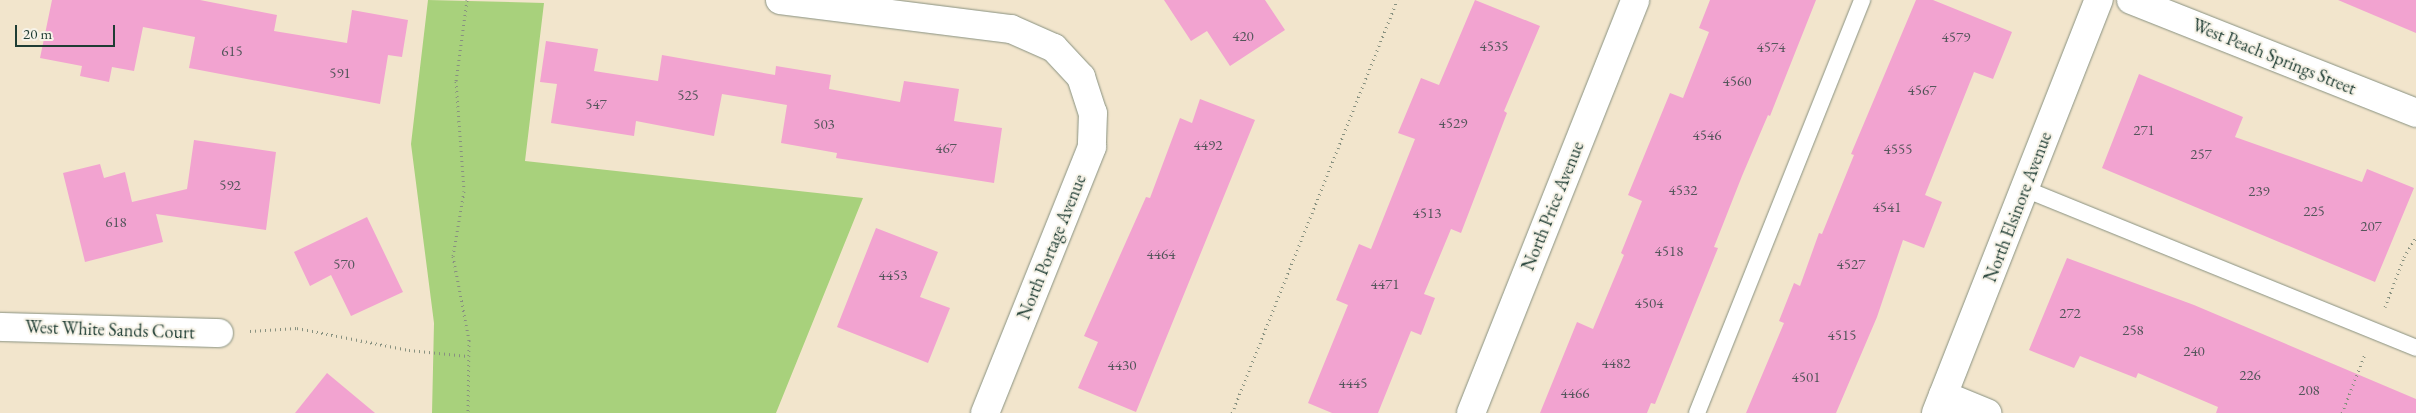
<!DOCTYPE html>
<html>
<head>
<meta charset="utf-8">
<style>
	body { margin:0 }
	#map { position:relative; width:2416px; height:413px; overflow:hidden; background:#f2e5cc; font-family:"EB Garamond",serif }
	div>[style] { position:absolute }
	.green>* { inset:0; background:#a8d17c }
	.building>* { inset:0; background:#f2a3d0 }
	.path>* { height:3px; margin-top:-1.5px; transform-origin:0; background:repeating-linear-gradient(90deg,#889180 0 1px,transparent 0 5px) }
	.roads { filter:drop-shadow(0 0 1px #889180) drop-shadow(0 0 1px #889180) }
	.service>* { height:16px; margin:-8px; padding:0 8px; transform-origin:8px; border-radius:8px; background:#fff }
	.minor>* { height:28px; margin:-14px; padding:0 14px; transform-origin:14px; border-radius:14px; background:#fff }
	span { translate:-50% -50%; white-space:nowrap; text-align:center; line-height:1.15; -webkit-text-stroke:4px #f7f3e8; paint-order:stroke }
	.number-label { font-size:15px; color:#54565b }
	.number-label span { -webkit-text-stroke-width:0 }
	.street-label { font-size:18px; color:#1f3d34 }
	.scale { position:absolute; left:15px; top:25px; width:100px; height:22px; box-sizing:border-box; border:2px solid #1f3d34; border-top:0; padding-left:6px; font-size:15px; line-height:18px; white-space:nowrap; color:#1f3d34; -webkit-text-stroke:4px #f7f3e8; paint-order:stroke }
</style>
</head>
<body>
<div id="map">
	<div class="green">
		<i style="clip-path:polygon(428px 0,544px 3px,525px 161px,863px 198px,776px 413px,432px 413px,434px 323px,411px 144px)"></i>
	</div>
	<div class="building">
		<i style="clip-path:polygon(52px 0,200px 0,277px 15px,274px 31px,347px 43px,352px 10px,408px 20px,402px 57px,388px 55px,380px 104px,189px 68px,195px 37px,143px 27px,134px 71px,112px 67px,109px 82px,80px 76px,82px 66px,40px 58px)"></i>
		<i style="clip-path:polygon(1164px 0,1265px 0,1285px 30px,1230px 66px,1207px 31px,1191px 41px)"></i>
		<i style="clip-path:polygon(1475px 0,1540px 26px,1504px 111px,1507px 113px,1461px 233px,1451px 229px,1424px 294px,1435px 298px,1421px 335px,1411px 331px,1378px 413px,1332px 413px,1308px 403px,1348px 305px,1336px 300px,1359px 244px,1371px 249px,1415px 139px,1398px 133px,1421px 78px,1439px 85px)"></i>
		<i style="clip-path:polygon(1710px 0,1816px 0,1770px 116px,1768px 115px,1742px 176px,1714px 247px,1718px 248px,1655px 404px,1651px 403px,1647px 413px,1540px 413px,1577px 322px,1593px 329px,1624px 255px,1621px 253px,1642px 201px,1628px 195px,1670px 93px,1683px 98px,1709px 32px,1699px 28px)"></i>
		<i style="clip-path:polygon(1916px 0,1933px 0,2012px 32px,1993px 79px,1974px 72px,1925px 195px,1942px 202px,1924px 248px,1903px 240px,1877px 317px,1836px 413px,1746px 413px,1784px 323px,1779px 321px,1794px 283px,1800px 286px,1819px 233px,1822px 234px,1854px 155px,1851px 154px)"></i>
		<i style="clip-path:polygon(2338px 0,2416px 0,2416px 33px)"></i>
		<i style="clip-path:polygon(546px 41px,598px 49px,594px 71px,658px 81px,662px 55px,775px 75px,776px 66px,831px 75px,829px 89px,900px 102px,904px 81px,959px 89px,954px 121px,1002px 128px,994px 183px,836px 158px,837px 153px,781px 143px,787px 105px,722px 94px,714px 136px,636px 121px,634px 136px,551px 123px,557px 84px,540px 82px)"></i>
		<i style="clip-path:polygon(2139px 74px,2243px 117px,2235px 137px,2362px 182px,2367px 169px,2414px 188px,2375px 282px,2102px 168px)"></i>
		<i style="clip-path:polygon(1200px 99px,1255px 120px,1136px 412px,1078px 388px,1098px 342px,1084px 336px,1146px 197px,1150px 198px,1180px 118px,1192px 123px)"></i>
		<i style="clip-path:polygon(194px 140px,276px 152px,266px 230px,156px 214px,163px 242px,85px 262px,63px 173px,100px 164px,104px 178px,125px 172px,132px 202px,187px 189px)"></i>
		<i style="clip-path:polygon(367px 217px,403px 292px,351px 316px,331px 275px,310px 286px,294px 252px)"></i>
		<i style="clip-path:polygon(876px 228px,938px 252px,920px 297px,950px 308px,928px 363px,837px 327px)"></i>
		<i style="clip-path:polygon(2067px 258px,2194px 305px,2416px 399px,2416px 413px,2216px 413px,2218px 407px,2138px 373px,2136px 378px,2080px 356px,2074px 368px,2029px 350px)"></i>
		<i style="clip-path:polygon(327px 373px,375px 413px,295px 413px)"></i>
	</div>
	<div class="path">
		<i style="left:467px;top:0;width:82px;rotate:97.7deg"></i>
		<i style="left:456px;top:81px;width:110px;rotate:85.8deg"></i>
		<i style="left:464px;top:191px;width:66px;rotate:99.6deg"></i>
		<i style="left:453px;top:256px;width:86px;rotate:79.2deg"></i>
		<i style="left:469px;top:340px;width:73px;rotate:90.8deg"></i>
		<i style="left:2385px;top:307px;width:53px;rotate:-69.2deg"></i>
		<i style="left:2404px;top:257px;width:23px;rotate:-59deg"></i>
		<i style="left:250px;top:331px;width:47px;rotate:-3.7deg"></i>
		<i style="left:297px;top:328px;width:114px;rotate:11.1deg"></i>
		<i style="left:409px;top:350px;width:59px;rotate:5.8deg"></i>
		<i style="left:1232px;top:413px;width:445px;rotate:-68.2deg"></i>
		<i style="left:2342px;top:413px;width:63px;rotate:-68.7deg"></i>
	</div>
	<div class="roads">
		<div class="service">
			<i style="left:2025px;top:189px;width:422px;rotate:22.1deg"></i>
			<i style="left:1697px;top:413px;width:445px;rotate:-68.2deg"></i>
		</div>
		<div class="minor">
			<i style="left:780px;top:0;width:233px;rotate:7.2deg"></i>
			<i style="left:1011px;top:29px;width:47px;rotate:23.8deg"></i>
			<i style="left:1054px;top:48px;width:40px;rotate:47deg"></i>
			<i style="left:1081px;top:77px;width:38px;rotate:72deg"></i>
			<i style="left:1093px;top:113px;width:34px;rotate:92deg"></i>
			<i style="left:1092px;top:147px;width:287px;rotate:111.9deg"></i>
			<i style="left:2131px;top:0;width:307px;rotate:21.6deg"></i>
			<i style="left:0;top:327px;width:219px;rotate:1.6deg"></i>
			<i style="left:1943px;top:395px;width:48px;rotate:22.2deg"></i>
			<i style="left:1471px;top:413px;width:444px;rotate:-68.3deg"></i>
			<i style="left:1936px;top:413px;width:444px;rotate:-68.5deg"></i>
		</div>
	</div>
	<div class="number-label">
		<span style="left:1243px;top:36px">420</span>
		<span style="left:1956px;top:37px">4579</span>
		<span style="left:1494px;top:46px">4535</span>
		<span style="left:1771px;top:47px">4574</span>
		<span style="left:232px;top:51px">615</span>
		<span style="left:340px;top:73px">591</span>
		<span style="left:1737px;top:81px">4560</span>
		<span style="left:1922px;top:90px">4567</span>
		<span style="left:688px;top:95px">525</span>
		<span style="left:596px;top:104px">547</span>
		<span style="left:1453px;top:123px">4529</span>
		<span style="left:824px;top:124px">503</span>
		<span style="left:2144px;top:130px">271</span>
		<span style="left:1707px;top:135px">4546</span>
		<span style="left:1208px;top:145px">4492</span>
		<span style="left:946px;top:148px">467</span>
		<span style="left:1898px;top:149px">4555</span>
		<span style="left:2201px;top:154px">257</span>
		<span style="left:230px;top:185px">592</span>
		<span style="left:1683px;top:190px">4532</span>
		<span style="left:2259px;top:191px">239</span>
		<span style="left:1887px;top:207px">4541</span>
		<span style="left:2314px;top:211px">225</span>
		<span style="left:1427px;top:213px">4513</span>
		<span style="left:116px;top:222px">618</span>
		<span style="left:2371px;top:226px">207</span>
		<span style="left:1669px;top:251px">4518</span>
		<span style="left:1161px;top:254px">4464</span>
		<span style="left:344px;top:264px">570</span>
		<span style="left:1851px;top:264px">4527</span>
		<span style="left:893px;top:275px">4453</span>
		<span style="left:1385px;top:284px">4471</span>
		<span style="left:1649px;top:303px">4504</span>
		<span style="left:2070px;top:313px">272</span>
		<span style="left:2133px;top:330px">258</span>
		<span style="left:1842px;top:335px">4515</span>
		<span style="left:2194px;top:351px">240</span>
		<span style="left:1616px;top:363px">4482</span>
		<span style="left:1122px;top:365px">4430</span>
		<span style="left:2250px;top:375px">226</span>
		<span style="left:1806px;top:377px">4501</span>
		<span style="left:1353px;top:383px">4445</span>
		<span style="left:2309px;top:390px">208</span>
		<span style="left:1575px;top:393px">4466</span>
	</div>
	<div class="street-label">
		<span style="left:2274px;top:57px;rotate:22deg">West Peach Springs Street</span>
		<span style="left:1553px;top:206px;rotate:-68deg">North Price Avenue</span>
		<span style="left:2018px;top:207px;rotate:-69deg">North Elsinore Avenue</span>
		<span style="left:1052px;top:247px;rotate:-68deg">North Portage Avenue</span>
		<span style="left:110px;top:330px;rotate:2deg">West White Sands Court</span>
	</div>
	<div class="scale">20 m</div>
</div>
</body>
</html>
